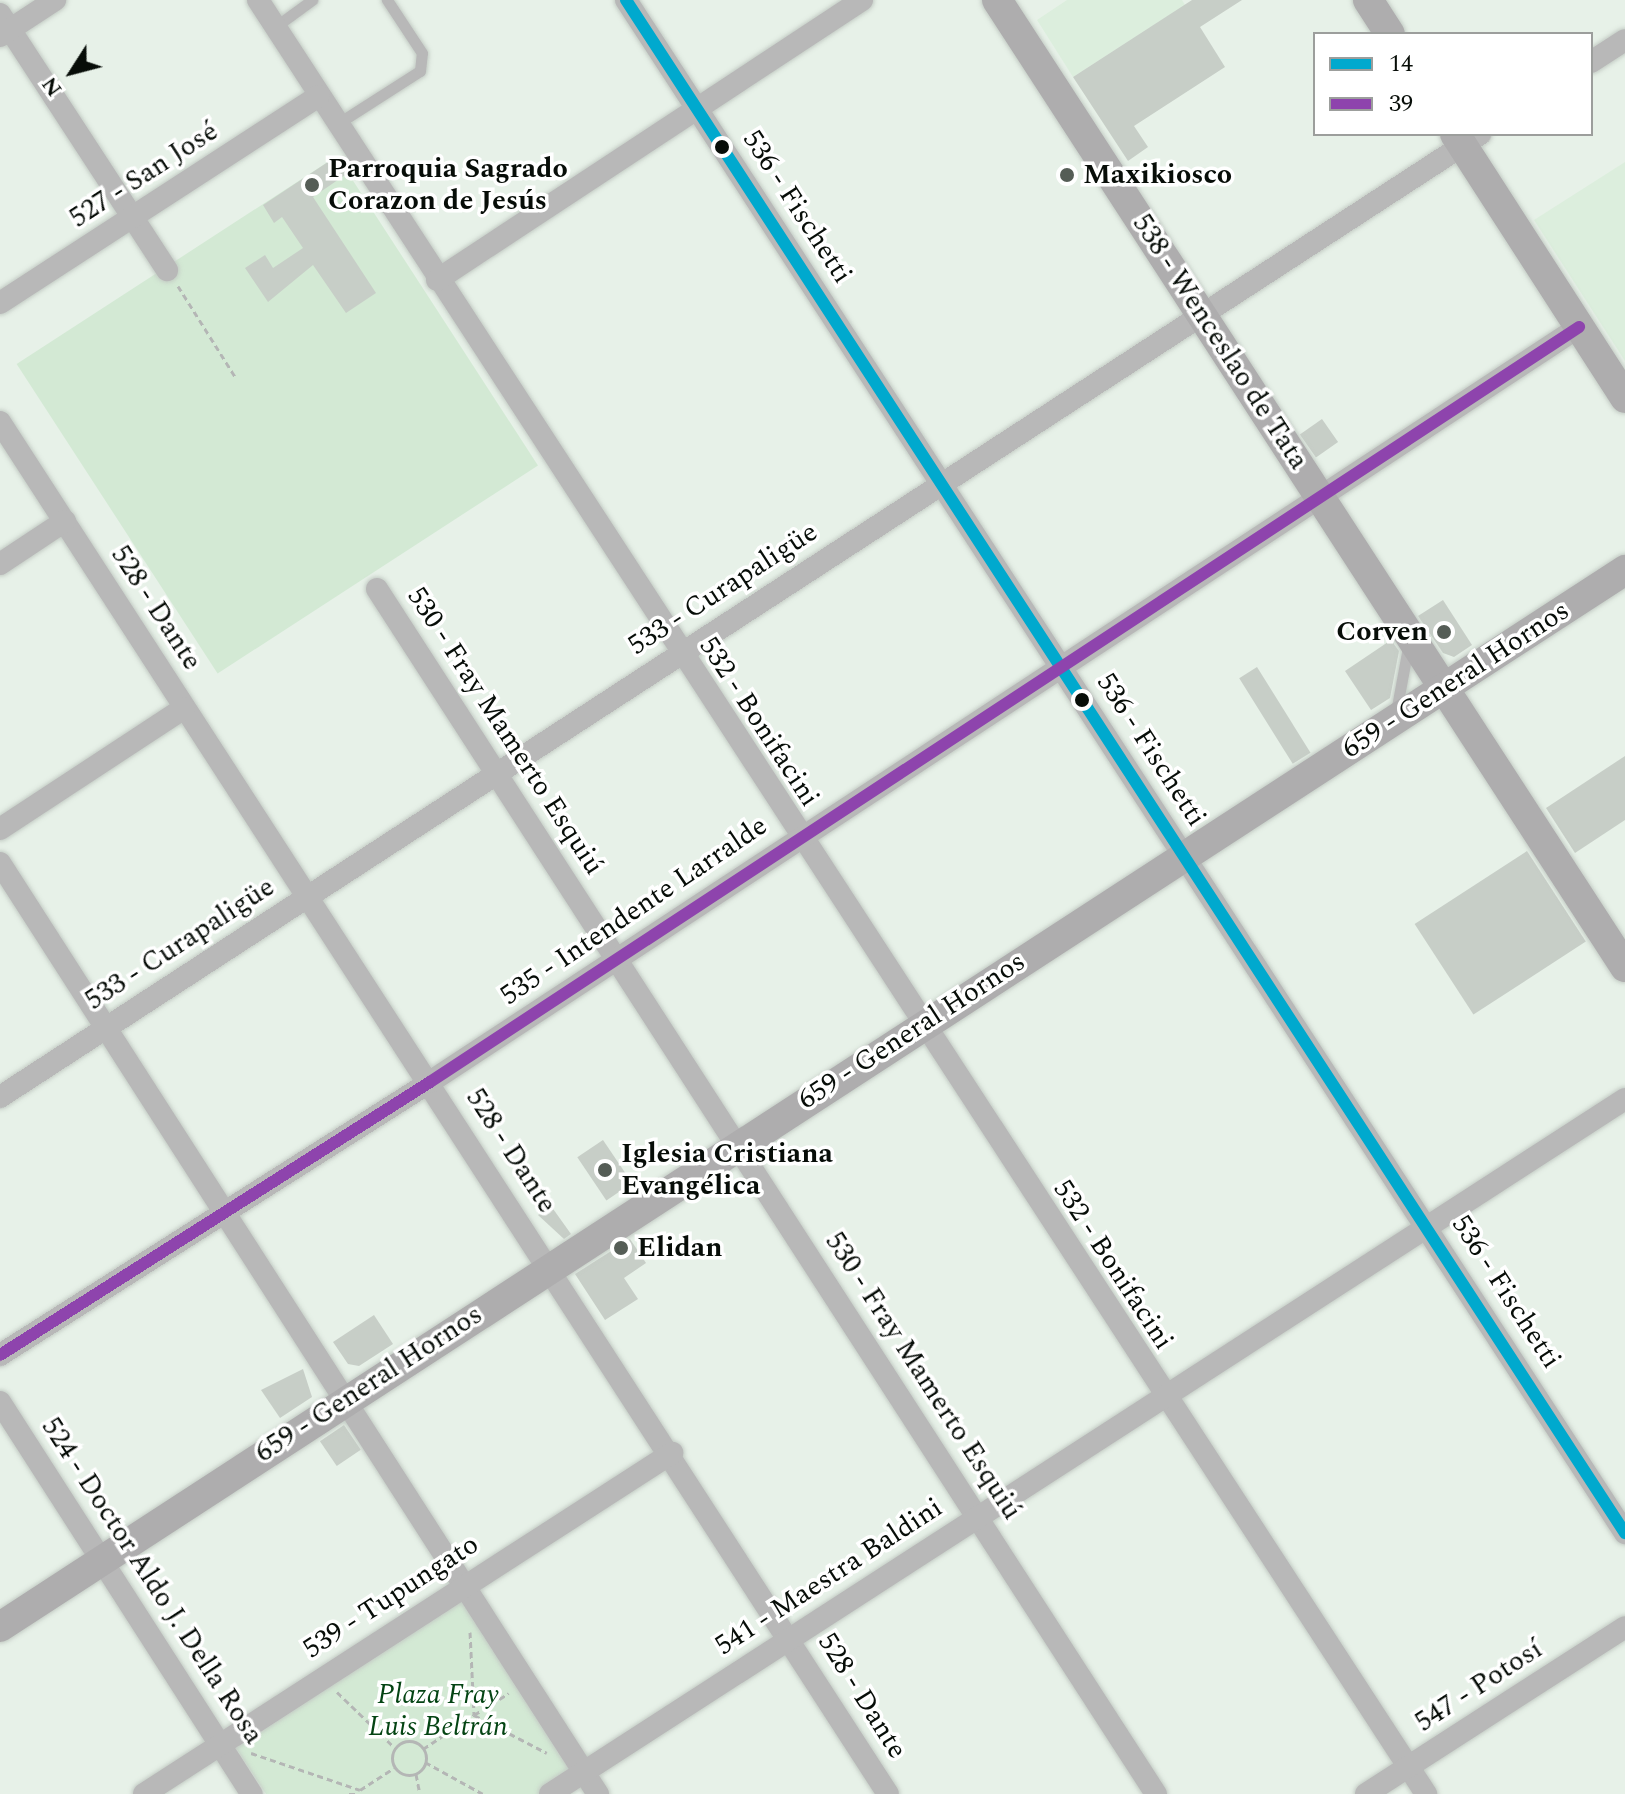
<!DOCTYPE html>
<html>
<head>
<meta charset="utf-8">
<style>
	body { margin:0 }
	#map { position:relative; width:1625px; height:1794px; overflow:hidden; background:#e7f1e8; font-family:Spectral,serif }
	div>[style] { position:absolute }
	.built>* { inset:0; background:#dceedd }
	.green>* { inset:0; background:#d3e9d4; transform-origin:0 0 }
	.building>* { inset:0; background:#c7cec7; transform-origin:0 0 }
	.path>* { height:3px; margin-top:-1.5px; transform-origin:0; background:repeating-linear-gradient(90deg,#b4b6b5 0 6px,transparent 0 10px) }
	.path>.ring { margin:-1.5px; padding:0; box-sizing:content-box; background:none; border:3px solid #b4b6b5; border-radius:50% }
	.roads { filter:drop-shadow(0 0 2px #c4ccc5) drop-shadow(0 0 2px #c4ccc5) }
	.lane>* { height:11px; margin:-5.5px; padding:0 5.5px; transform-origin:5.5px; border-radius:5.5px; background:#b8b8b8 }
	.street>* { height:22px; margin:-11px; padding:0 11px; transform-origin:11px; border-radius:11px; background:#b8b8b8 }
	.secondary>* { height:30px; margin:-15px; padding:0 15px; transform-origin:15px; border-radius:15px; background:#aeadae }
	.bus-1>* { height:12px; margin:-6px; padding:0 6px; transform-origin:6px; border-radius:6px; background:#00a9ce }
	.bus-2>* { height:12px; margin:-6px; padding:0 6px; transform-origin:6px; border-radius:6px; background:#8e44ad }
	.dots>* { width:22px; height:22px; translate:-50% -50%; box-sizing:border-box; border:4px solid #fff; border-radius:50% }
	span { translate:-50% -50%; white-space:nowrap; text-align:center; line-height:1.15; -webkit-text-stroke:7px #fff; paint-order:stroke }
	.poi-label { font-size:28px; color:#070d08; font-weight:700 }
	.left { translate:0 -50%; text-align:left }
	.right { translate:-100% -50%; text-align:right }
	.street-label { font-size:28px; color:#070d08 }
	.park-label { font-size:28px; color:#044413; font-style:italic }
	.legend { position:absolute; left:1313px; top:32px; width:280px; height:104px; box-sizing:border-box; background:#fff; border:2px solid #9c9e9c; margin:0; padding:10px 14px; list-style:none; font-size:24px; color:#070d08 }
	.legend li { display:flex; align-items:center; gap:16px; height:40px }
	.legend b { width:40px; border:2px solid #9c9e9c }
	.north { position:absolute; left:32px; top:32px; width:80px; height:80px; -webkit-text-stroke:6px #fff; paint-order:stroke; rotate:234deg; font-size:22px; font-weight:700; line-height:32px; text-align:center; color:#070d08 }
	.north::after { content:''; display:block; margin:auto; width:28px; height:36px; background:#070d08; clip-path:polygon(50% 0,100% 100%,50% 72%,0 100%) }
</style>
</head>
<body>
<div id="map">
	<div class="built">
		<i style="clip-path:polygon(1067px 0,1182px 0,1185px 5px,1073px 77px,1037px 20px)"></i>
		<i style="clip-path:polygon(1625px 162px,1625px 361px,1534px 220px)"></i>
	</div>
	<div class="green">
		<i style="left:337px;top:156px;width:369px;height:382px;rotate:57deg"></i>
		<i style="clip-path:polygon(462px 1600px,574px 1771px,539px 1794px,266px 1794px,236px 1748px)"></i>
	</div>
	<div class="building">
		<i style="clip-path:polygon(1192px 0,1242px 0,1200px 27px,1225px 67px,1134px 126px,1148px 147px,1128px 161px,1073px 77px)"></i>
		<i style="clip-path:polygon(337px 156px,348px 173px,313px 197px,376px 293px,346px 313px,313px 265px,268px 302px,245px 268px,265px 255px,273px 268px,303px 248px,282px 217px,274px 223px,263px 205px)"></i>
		<i style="left:1322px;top:419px;width:28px;height:27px;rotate:55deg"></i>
		<i style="clip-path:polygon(1443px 600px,1472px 645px,1454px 657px,1443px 653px,1418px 616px)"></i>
		<i style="clip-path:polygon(1391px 640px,1399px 651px,1390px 698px,1371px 710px,1345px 671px)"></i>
		<i style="left:1257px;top:667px;width:101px;height:21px;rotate:58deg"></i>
		<i style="clip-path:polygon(1625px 756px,1625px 820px,1575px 853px,1546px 808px)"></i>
		<i style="left:1527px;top:851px;width:108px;height:134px;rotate:57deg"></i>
		<i style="left:603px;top:1140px;width:52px;height:31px;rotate:56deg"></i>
		<i style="clip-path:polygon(551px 1206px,571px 1234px,564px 1239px,538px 1215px)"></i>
		<i style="clip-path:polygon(630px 1239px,646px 1263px,624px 1278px,638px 1299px,605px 1320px,575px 1274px)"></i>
		<i style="clip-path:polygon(374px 1315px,393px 1344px,359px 1366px,348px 1364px,333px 1342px)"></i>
		<i style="clip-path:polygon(303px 1369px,312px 1397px,280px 1418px,261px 1390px)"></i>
		<i style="left:344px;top:1425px;width:30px;height:29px;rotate:56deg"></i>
	</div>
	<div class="path">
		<i style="left:178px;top:286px;width:109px;rotate:57.8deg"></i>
		<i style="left:470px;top:1632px;width:83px;rotate:87.2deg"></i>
		<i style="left:474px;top:1715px;width:41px;rotate:-32.2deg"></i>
		<i style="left:337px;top:1692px;width:81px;rotate:44deg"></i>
		<i class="ring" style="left:392px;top:1741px;width:31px;height:31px"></i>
		<i style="left:423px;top:1749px;width:61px;rotate:-33.7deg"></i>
		<i style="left:474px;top:1715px;width:82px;rotate:27.5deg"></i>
		<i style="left:251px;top:1753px;width:115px;rotate:18.7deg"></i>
		<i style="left:360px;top:1790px;width:40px;rotate:-32.9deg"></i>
		<i style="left:425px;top:1762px;width:66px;rotate:28.9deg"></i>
		<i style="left:416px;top:1774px;width:20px;rotate:79deg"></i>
		<i style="left:349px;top:1794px;width:10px"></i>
	</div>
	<div class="roads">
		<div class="lane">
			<i style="left:275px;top:27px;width:46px;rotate:-36.1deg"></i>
			<i style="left:337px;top:124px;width:98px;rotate:-32.6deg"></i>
			<i style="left:420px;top:71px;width:18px;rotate:-84deg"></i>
			<i style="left:422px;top:53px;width:64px;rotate:-123.4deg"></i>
			<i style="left:1396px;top:712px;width:71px;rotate:-79.5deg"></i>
		</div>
		<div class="street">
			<i style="left:258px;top:0;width:2141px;rotate:56.93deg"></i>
			<i style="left:626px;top:0;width:1830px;rotate:56.91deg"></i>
			<i style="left:0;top:14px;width:306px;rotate:56.9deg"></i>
			<i style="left:0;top:36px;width:66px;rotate:-33.2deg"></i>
			<i style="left:1591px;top:62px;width:40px;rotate:-32.9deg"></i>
			<i style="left:437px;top:280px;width:509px;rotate:-33.38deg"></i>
			<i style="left:0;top:303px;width:380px;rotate:-33deg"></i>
			<i style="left:0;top:422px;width:1634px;rotate:57.09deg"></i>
			<i style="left:0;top:564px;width:78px;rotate:-33.5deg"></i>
			<i style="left:377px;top:589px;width:1435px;rotate:57.12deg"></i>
			<i style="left:0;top:829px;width:220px;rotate:-33.3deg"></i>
			<i style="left:0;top:863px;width:1107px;rotate:57.29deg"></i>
			<i style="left:0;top:1097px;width:1766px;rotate:-33.05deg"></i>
			<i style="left:0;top:1355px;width:509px;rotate:-32.41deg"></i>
			<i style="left:430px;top:1082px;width:1375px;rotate:-33.31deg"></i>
			<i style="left:0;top:1402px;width:466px;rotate:57.3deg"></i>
			<i style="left:144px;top:1794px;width:629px;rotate:-32.86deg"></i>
			<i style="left:550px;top:1794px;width:1280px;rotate:-32.88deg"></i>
			<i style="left:1366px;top:1794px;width:308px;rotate:-32.8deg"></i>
		</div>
		<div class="secondary">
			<i style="left:997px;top:0;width:1153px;rotate:57deg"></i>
			<i style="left:1368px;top:0;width:40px;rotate:57.1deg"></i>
			<i style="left:1455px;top:134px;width:314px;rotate:57.2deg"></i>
			<i style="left:0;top:1627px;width:1939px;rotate:-33.04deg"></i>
		</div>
	</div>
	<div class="bus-1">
		<i style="left:626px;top:0;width:1830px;rotate:56.91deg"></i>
	</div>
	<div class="bus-2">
		<i style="left:0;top:1355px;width:509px;rotate:-32.41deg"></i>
		<i style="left:430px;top:1082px;width:1375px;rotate:-33.31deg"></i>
	</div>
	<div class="dots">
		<i style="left:722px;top:147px;background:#070d08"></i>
		<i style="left:1067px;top:175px;background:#555d56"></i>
		<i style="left:312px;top:185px;background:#555d56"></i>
		<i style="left:1444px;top:632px;background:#555d56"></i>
		<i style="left:1082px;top:700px;background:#070d08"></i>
		<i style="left:605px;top:1170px;background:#555d56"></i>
		<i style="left:621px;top:1248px;background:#555d56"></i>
	</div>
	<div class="poi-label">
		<span class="left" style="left:328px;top:185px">Parroquia Sagrado<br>Corazon de Jesús</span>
		<span class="left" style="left:1083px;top:175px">Maxikiosco</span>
		<span class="right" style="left:1428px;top:632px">Corven</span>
		<span class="left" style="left:621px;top:1170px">Iglesia Cristiana<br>Evangélica</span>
		<span class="left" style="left:637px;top:1248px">Elidan</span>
	</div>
	<div class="street-label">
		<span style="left:144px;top:175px;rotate:-33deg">527 - San José</span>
		<span style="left:797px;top:207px;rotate:57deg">536 - Fischetti</span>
		<span style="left:1220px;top:342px;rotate:57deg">538 - Wenceslao de Tata</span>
		<span style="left:723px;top:589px;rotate:-33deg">533 - Curapaligüe</span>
		<span style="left:156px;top:608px;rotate:57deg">528 - Dante</span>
		<span style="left:1456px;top:680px;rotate:-33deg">659 - General Hornos</span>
		<span style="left:759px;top:722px;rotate:57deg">532 - Bonifacini</span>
		<span style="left:505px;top:731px;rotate:57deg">530 - Fray Mamerto Esquiú</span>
		<span style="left:1151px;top:750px;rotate:57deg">536 - Fischetti</span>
		<span style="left:634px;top:911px;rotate:-34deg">535 - Intendente Larralde</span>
		<span style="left:180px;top:944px;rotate:-33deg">533 - Curapaligüe</span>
		<span style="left:912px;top:1031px;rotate:-33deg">659 - General Hornos</span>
		<span style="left:511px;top:1151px;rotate:57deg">528 - Dante</span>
		<span style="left:1113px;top:1265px;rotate:57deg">532 - Bonifacini</span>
		<span style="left:1506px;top:1292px;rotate:57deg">536 - Fischetti</span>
		<span style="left:923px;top:1376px;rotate:57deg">530 - Fray Mamerto Esquiú</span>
		<span style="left:369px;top:1384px;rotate:-33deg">659 - General Hornos</span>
		<span style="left:829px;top:1577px;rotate:-33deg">541 - Maestra Baldini</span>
		<span style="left:152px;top:1581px;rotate:57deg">524 - Doctor Aldo J. Della Rosa</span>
		<span style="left:391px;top:1597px;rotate:-33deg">539 - Tupungato</span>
		<span style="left:1479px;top:1686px;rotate:-33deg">547 - Potosí</span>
		<span style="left:862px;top:1696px;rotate:58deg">528 - Dante</span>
	</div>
	<div class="park-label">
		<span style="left:438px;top:1711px">Plaza Fray<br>Luis Beltrán</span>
	</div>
	<ul class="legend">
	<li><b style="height:10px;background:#00a9ce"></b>14</li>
	<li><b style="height:10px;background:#8e44ad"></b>39</li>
	</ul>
	<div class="north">N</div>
</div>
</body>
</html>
